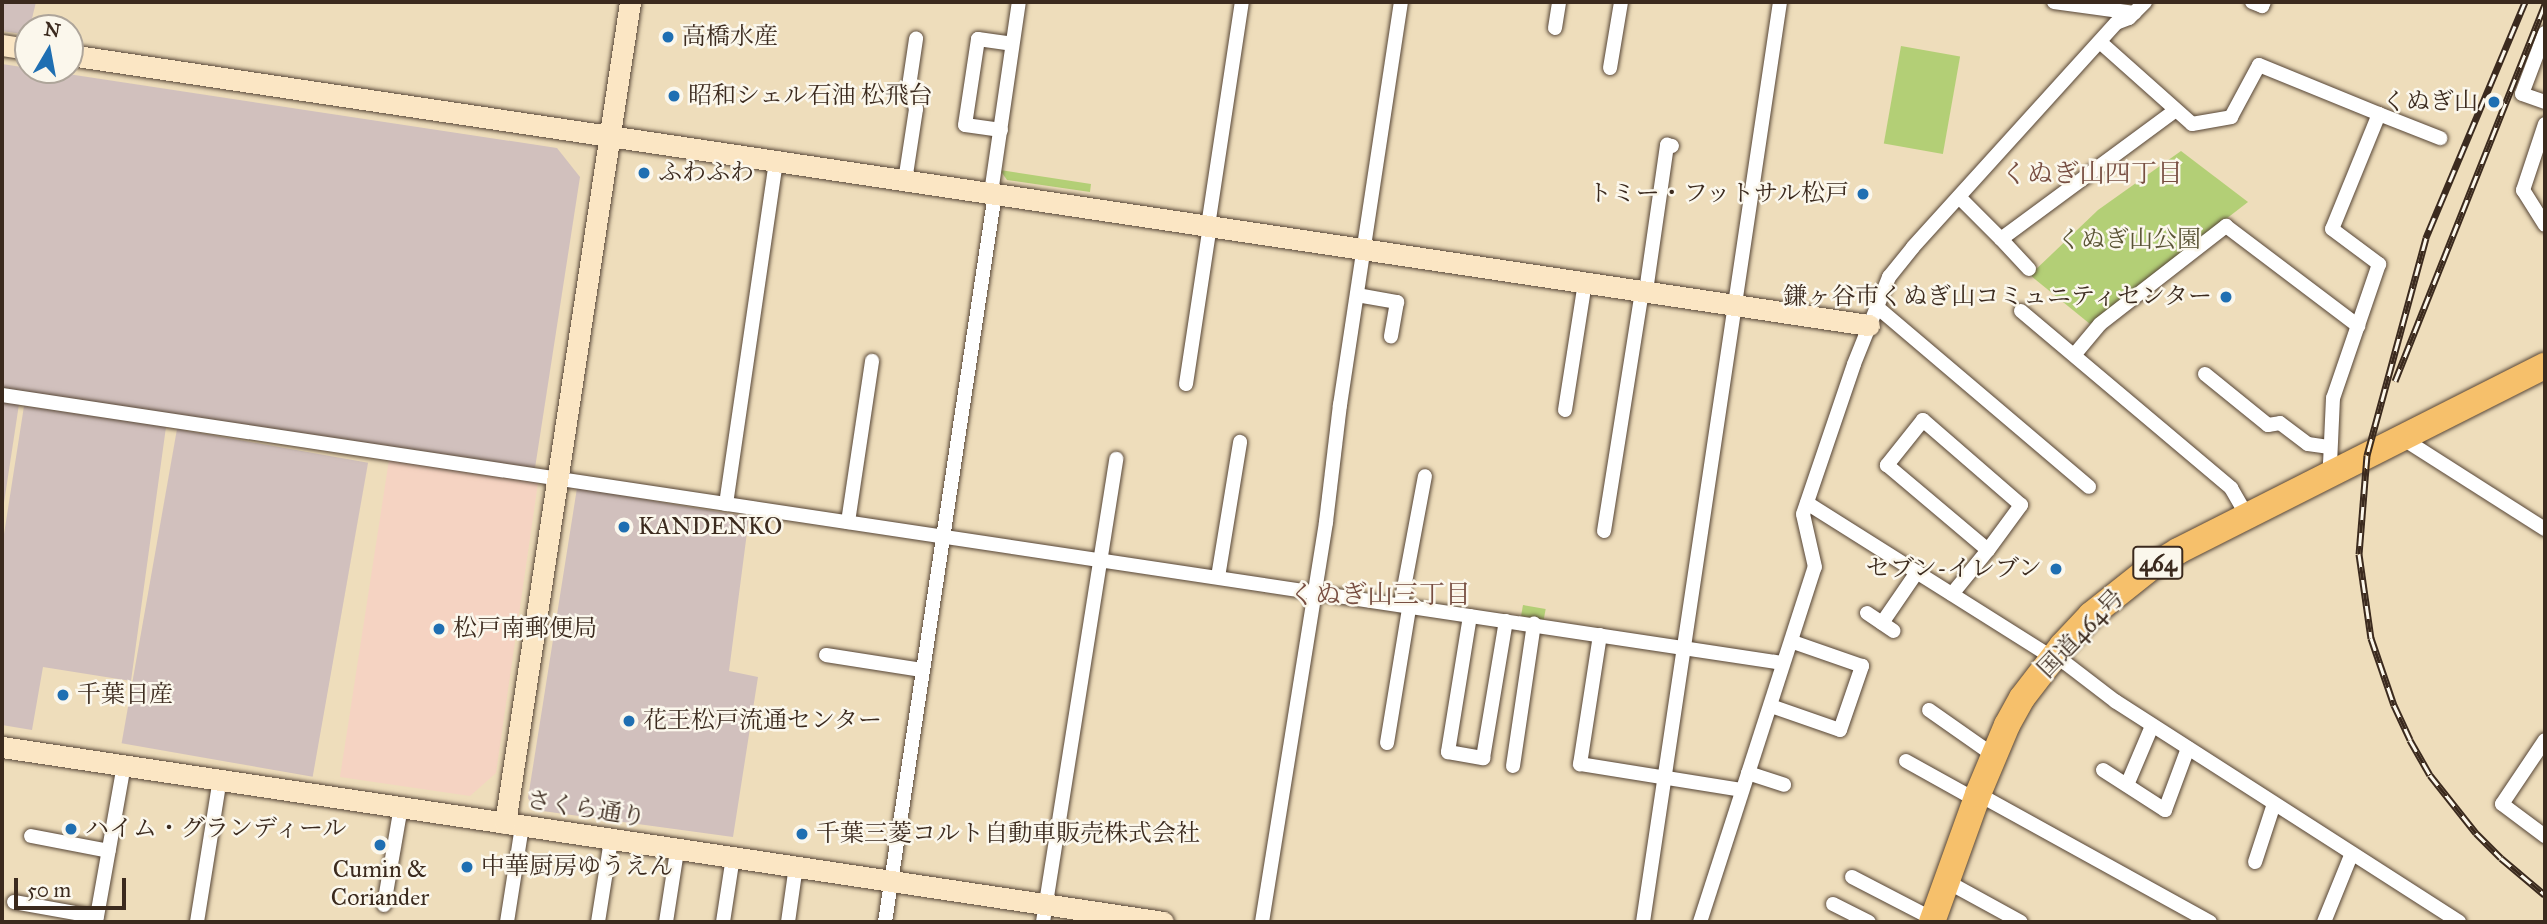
<!DOCTYPE html>
<html>
<head>
<meta charset="utf-8">
<style>
	body { margin:0 }
	#map { position:relative; width:2547px; height:924px; overflow:hidden; background:#edb; font-family:"IM FELL Great Primer","Noto Serif JP",serif }
	div>[style] { position:absolute }
	.built>* { inset:0; background:#f5d3c2 }
	.industrial>* { inset:0; background:#d1c0bd; transform-origin:0 0 }
	.green>* { inset:0; background:#b3cf76; transform-origin:0 0 }
	.roads { filter:drop-shadow(0 0 2px #564536) drop-shadow(0 0 2px #564536) }
	.street>* { height:14px; margin:-7px; padding:0 7px; transform-origin:7px; border-radius:7px; background:#fff }
	.secondary>* { height:21px; margin:-10.5px; padding:0 10.5px; transform-origin:10.5px; border-radius:10.5px; background:#fbe6c4 }
	.highway>* { height:26px; margin:-13px; padding:0 13px; transform-origin:13px; border-radius:13px; background:#f6c06b }
	.rail>* { height:7px; margin-top:-3.5px; transform-origin:0; background:repeating-linear-gradient(90deg,#fbf7ec 0 13px,#3b2a1e 0 26px); box-sizing:border-box; border-block:2px solid #3b2a1e }
	.dots>* { width:19px; height:19px; translate:-50% -50%; box-sizing:border-box; border:4px solid #fbf7ec; border-radius:50% }
	span { translate:-50% -50%; white-space:nowrap; text-align:center; line-height:1.15; -webkit-text-stroke:5px #fbf7ec; paint-order:stroke }
	.shield-label span { padding:2px 5px; background:#fbf7ec; border:2px solid; border-radius:5px; -webkit-text-stroke-width:0 }
	.shield-label { font-size:23px; color:#3b2a1e; font-weight:700 }
	.poi-label { font-size:24px; color:#3b2a1e }
	.left { translate:0 -50%; text-align:left }
	.right { translate:-100% -50%; text-align:right }
	.park-label { font-size:24px; color:#595334 }
	.street-label { font-size:24px; color:#3b2a1e }
	.neighbourhood-label { font-size:26px; color:#784f42 }
	.frame { position:absolute; inset:0; border:4px solid #3b2a1e; pointer-events:none }
	.north { position:absolute; left:14px; top:14px; width:70px; height:70px; box-sizing:border-box; background:#fbf7ec; border:2px solid #aea59a; border-radius:50%; rotate:10deg; font-size:19px; font-weight:700; line-height:28px; text-align:center; color:#3b2a1e }
	.north::after { content:''; display:block; margin:auto; width:24px; height:32px; background:#1f6fb2; clip-path:polygon(50% 0,100% 100%,50% 72%,0 100%) }
	.scale { position:absolute; left:14px; top:878px; width:112px; height:32px; box-sizing:border-box; border:4px solid #3b2a1e; border-top:0; padding-left:9px; font-size:21px; line-height:24px; white-space:nowrap; color:#3b2a1e; -webkit-text-stroke:5px #fbf7ec; paint-order:stroke }
</style>
</head>
<body>
<div id="map">
	<div class="built">
		<i style="clip-path:polygon(389px 460px,538px 483px,496px 773px,470px 796px,340px 777px)"></i>
	</div>
	<div class="industrial">
		<i style="clip-path:polygon(2px 2px,36px 2px,28px 35px,2px 31px)"></i>
		<i style="clip-path:polygon(2px 64px,557px 148px,580px 177px,535px 468px,2px 388px)"></i>
		<i style="clip-path:polygon(2px 401px,19px 404px,2px 516px)"></i>
		<i style="clip-path:polygon(24px 406px,166px 427px,131px 681px,43px 667px,32px 730px,2px 725px,2px 547px)"></i>
		<i style="left:177px;top:429px;width:194px;height:319px;rotate:10deg"></i>
		<i style="clip-path:polygon(577px 488px,749px 517px,729px 671px,758px 677px,733px 837px,535px 810px,528px 798px)"></i>
	</div>
	<div class="green">
		<i style="left:1901px;top:46px;width:60px;height:99px;rotate:10deg"></i>
		<i style="clip-path:polygon(2181px 151px,2248px 202px,2090px 324px,2030px 275px,2098px 210px)"></i>
		<i style="clip-path:polygon(1000px 170px,1091px 184px,1090px 192px,1007px 180px)"></i>
		<i style="left:1523px;top:605px;width:23px;height:11px;rotate:10deg"></i>
	</div>
	<div class="roads">
		<div class="street">
			<i style="left:2054px;top:2px;width:81px;rotate:7.8deg"></i>
			<i style="left:2252px;top:2px;width:11px;rotate:22deg"></i>
			<i style="left:2262px;top:6px;width:4px;rotate:-63deg"></i>
			<i style="left:1555px;top:28px;width:26px;rotate:-81deg"></i>
			<i style="left:2545px;top:33px;width:65px;rotate:110.7deg"></i>
			<i style="left:2522px;top:94px;width:24px;rotate:19deg"></i>
			<i style="left:2100px;top:42px;width:123px;rotate:41.7deg"></i>
			<i style="left:2192px;top:124px;width:40px;rotate:-10deg"></i>
			<i style="left:2231px;top:117px;width:59px;rotate:-61.7deg"></i>
			<i style="left:2259px;top:65px;width:130px;rotate:22.2deg"></i>
			<i style="left:2379px;top:114px;width:124px;rotate:112.2deg"></i>
			<i style="left:2332px;top:229px;width:59px;rotate:36.7deg"></i>
			<i style="left:2379px;top:264px;width:142px;rotate:108.9deg"></i>
			<i style="left:2333px;top:398px;width:65px;rotate:92.6deg"></i>
			<i style="left:2330px;top:463px;width:9px;rotate:69deg"></i>
			<i style="left:1610px;top:68px;width:67px;rotate:-80.5deg"></i>
			<i style="left:2379px;top:114px;width:66px;rotate:21.5deg"></i>
			<i style="left:2545px;top:124px;width:70px;rotate:108.4deg"></i>
			<i style="left:2523px;top:190px;width:41px;rotate:57.8deg"></i>
			<i style="left:1001px;top:130px;width:36px;rotate:-172deg"></i>
			<i style="left:965px;top:125px;width:87px;rotate:-81.4deg"></i>
			<i style="left:978px;top:39px;width:34px;rotate:8deg"></i>
			<i style="left:905px;top:181px;width:73px;rotate:-81.3deg"></i>
			<i style="left:916px;top:109px;width:24px;rotate:-107deg"></i>
			<i style="left:909px;top:86px;width:48px;rotate:-81.5deg"></i>
			<i style="left:991px;top:193px;width:193px;rotate:-81.7deg"></i>
			<i style="left:1959px;top:197px;width:59px;rotate:45deg"></i>
			<i style="left:2001px;top:239px;width:217px;rotate:-36.4deg"></i>
			<i style="left:1208px;top:226px;width:227px;rotate:-81.4deg"></i>
			<i style="left:2001px;top:239px;width:41px;rotate:47deg"></i>
			<i style="left:1646px;top:291px;width:148px;rotate:-81.8deg"></i>
			<i style="left:1667px;top:145px;width:5px;rotate:11deg"></i>
			<i style="left:1357px;top:295px;width:41px;rotate:9.9deg"></i>
			<i style="left:1397px;top:302px;width:35px;rotate:100deg"></i>
			<i style="left:1877px;top:307px;width:278px;rotate:40.3deg"></i>
			<i style="left:2021px;top:311px;width:275px;rotate:40.1deg"></i>
			<i style="left:2231px;top:488px;width:32px;rotate:60deg"></i>
			<i style="left:2075px;top:354px;width:39px;rotate:-50deg"></i>
			<i style="left:2100px;top:324px;width:160px;rotate:-37.9deg"></i>
			<i style="left:2226px;top:226px;width:166px;rotate:37.1deg"></i>
			<i style="left:2205px;top:374px;width:81px;rotate:39deg"></i>
			<i style="left:2268px;top:425px;width:12px;rotate:-9deg"></i>
			<i style="left:2280px;top:423px;width:35px;rotate:37deg"></i>
			<i style="left:2308px;top:444px;width:22px;rotate:8deg"></i>
			<i style="left:1186px;top:384px;width:160px;rotate:-81.4deg"></i>
			<i style="left:2px;top:395px;width:1801px;rotate:8.56deg"></i>
			<i style="left:1565px;top:410px;width:130px;rotate:-81.1deg"></i>
			<i style="left:2402px;top:438px;width:169px;rotate:32.5deg"></i>
			<i style="left:1807px;top:503px;width:291px;rotate:32.2deg"></i>
			<i style="left:726px;top:504px;width:346px;rotate:-81.7deg"></i>
			<i style="left:848px;top:522px;width:163px;rotate:-81.5deg"></i>
			<i style="left:1604px;top:531px;width:244px;rotate:-81deg"></i>
			<i style="left:1218px;top:577px;width:137px;rotate:-80.7deg"></i>
			<i style="left:1952px;top:594px;width:57px;rotate:-50.7deg"></i>
			<i style="left:1988px;top:550px;width:56px;rotate:-53.7deg"></i>
			<i style="left:2021px;top:505px;width:130px;rotate:-139.1deg"></i>
			<i style="left:1923px;top:420px;width:58px;rotate:128.7deg"></i>
			<i style="left:1887px;top:465px;width:132px;rotate:40.1deg"></i>
			<i style="left:1401px;top:604px;width:130px;rotate:-79.4deg"></i>
			<i style="left:1867px;top:613px;width:32px;rotate:34deg"></i>
			<i style="left:1470px;top:616px;width:138px;rotate:99.2deg"></i>
			<i style="left:1448px;top:752px;width:36px;rotate:10deg"></i>
			<i style="left:1483px;top:758px;width:139px;rotate:-80.5deg"></i>
			<i style="left:1882px;top:623px;width:62px;rotate:-55.5deg"></i>
			<i style="left:1600px;top:635px;width:131px;rotate:98.8deg"></i>
			<i style="left:1580px;top:764px;width:164px;rotate:9.1deg"></i>
			<i style="left:826px;top:655px;width:97px;rotate:8.9deg"></i>
			<i style="left:2055px;top:655px;width:76px;rotate:37.5deg"></i>
			<i style="left:2115px;top:701px;width:409px;rotate:32.7deg"></i>
			<i style="left:1771px;top:706px;width:73px;rotate:19.2deg"></i>
			<i style="left:1840px;top:730px;width:68px;rotate:-71deg"></i>
			<i style="left:1862px;top:666px;width:73px;rotate:-160.8deg"></i>
			<i style="left:1929px;top:710px;width:78px;rotate:35.1deg"></i>
			<i style="left:2545px;top:740px;width:77px;rotate:123.9deg"></i>
			<i style="left:2502px;top:804px;width:54px;rotate:36.7deg"></i>
			<i style="left:1387px;top:743px;width:137px;rotate:-80.7deg"></i>
			<i style="left:1906px;top:761px;width:80px;rotate:29.1deg"></i>
			<i style="left:1513px;top:766px;width:144px;rotate:-81.6deg"></i>
			<i style="left:2103px;top:770px;width:74px;rotate:32.8deg"></i>
			<i style="left:2165px;top:810px;width:66px;rotate:-69.6deg"></i>
			<i style="left:1748px;top:773px;width:38px;rotate:18deg"></i>
			<i style="left:2127px;top:785px;width:64px;rotate:-67deg"></i>
			<i style="left:1978px;top:794px;width:265px;rotate:28.9deg"></i>
			<i style="left:31px;top:836px;width:79px;rotate:10.9deg"></i>
			<i style="left:2255px;top:862px;width:61px;rotate:-71.9deg"></i>
			<i style="left:1852px;top:877px;width:91px;rotate:27.4deg"></i>
			<i style="left:1946px;top:881px;width:85px;rotate:28.7deg"></i>
			<i style="left:14px;top:902px;width:84px;rotate:10.2deg"></i>
			<i style="left:1833px;top:904px;width:40px;rotate:26.6deg"></i>
			<i style="left:384px;top:905px;width:99px;rotate:-80.2deg"></i>
			<i style="left:96px;top:922px;width:159px;rotate:-79.9deg"></i>
			<i style="left:197px;top:922px;width:145px;rotate:-80.9deg"></i>
			<i style="left:507px;top:922px;width:97px;rotate:-81.1deg"></i>
			<i style="left:598px;top:922px;width:83px;rotate:-81deg"></i>
			<i style="left:666px;top:922px;width:72px;rotate:-81.2deg"></i>
			<i style="left:723px;top:922px;width:66px;rotate:-81.3deg"></i>
			<i style="left:788px;top:922px;width:57px;rotate:-81.9deg"></i>
			<i style="left:885px;top:922px;width:736px;rotate:-81.41deg"></i>
			<i style="left:1043px;top:922px;width:469px;rotate:-81deg"></i>
			<i style="left:1262px;top:922px;width:405px;rotate:-80.9deg"></i>
			<i style="left:1326px;top:522px;width:118px;rotate:-83.2deg"></i>
			<i style="left:1340px;top:405px;width:408px;rotate:-81.4deg"></i>
			<i style="left:1643px;top:922px;width:930px;rotate:-81.53deg"></i>
			<i style="left:1700px;top:922px;width:373px;rotate:-72.1deg"></i>
			<i style="left:1815px;top:567px;width:54px;rotate:-102.8deg"></i>
			<i style="left:1803px;top:514px;width:158px;rotate:-71.2deg"></i>
			<i style="left:1854px;top:364px;width:94px;rotate:-68.1deg"></i>
			<i style="left:1889px;top:277px;width:38px;rotate:-51deg"></i>
			<i style="left:1913px;top:247px;width:302px;rotate:-47.8deg"></i>
			<i style="left:2116px;top:23px;width:14px;rotate:-21deg"></i>
			<i style="left:2129px;top:18px;width:23px;rotate:-45deg"></i>
			<i style="left:2324px;top:922px;width:74px;rotate:-67.9deg"></i>
		</div>
		<div class="secondary">
			<i style="left:2px;top:45px;width:26px;rotate:9deg"></i>
			<i style="left:70px;top:55px;width:1819px;rotate:8.54deg"></i>
			<i style="left:2px;top:747px;width:1174px;rotate:8.57deg"></i>
			<i style="left:505px;top:823px;width:830px;rotate:-81.34deg"></i>
		</div>
		<div class="highway">
			<i style="left:1932px;top:922px;width:136px;rotate:-70.2deg"></i>
			<i style="left:1978px;top:794px;width:75px;rotate:-67.2deg"></i>
			<i style="left:2007px;top:725px;width:31px;rotate:-61deg"></i>
			<i style="left:2022px;top:698px;width:66px;rotate:-52.4deg"></i>
			<i style="left:2062px;top:646px;width:42px;rotate:-46.9deg"></i>
			<i style="left:2091px;top:615px;width:75px;rotate:-38.5deg"></i>
			<i style="left:2150px;top:568px;width:33px;rotate:-31deg"></i>
			<i style="left:2178px;top:551px;width:411px;rotate:-26.8deg"></i>
		</div>
	</div>
	<div class="rail">
		<i style="left:2525px;top:2px;width:256px;rotate:112.8deg"></i>
		<i style="left:2426px;top:238px;width:225px;rotate:105.2deg"></i>
		<i style="left:2367px;top:455px;width:99px;rotate:94.6deg"></i>
		<i style="left:2359px;top:554px;width:85px;rotate:81.9deg"></i>
		<i style="left:2371px;top:638px;width:71px;rotate:71.1deg"></i>
		<i style="left:2394px;top:705px;width:38px;rotate:65deg"></i>
		<i style="left:2410px;top:740px;width:40px;rotate:60.3deg"></i>
		<i style="left:2430px;top:775px;width:74px;rotate:51.6deg"></i>
		<i style="left:2476px;top:833px;width:35px;rotate:45deg"></i>
		<i style="left:2501px;top:858px;width:57px;rotate:40.1deg"></i>
		<i style="left:2395px;top:381px;width:406px;rotate:-68.3deg"></i>
	</div>
	<div class="dots">
		<i style="left:668px;top:37px;background:#1f6fb2"></i>
		<i style="left:674px;top:96px;background:#1f6fb2"></i>
		<i style="left:2494px;top:102px;background:#1f6fb2"></i>
		<i style="left:644px;top:173px;background:#1f6fb2"></i>
		<i style="left:1863px;top:194px;background:#1f6fb2"></i>
		<i style="left:2226px;top:297px;background:#1f6fb2"></i>
		<i style="left:624px;top:527px;background:#1f6fb2"></i>
		<i style="left:2056px;top:569px;background:#1f6fb2"></i>
		<i style="left:439px;top:629px;background:#1f6fb2"></i>
		<i style="left:63px;top:695px;background:#1f6fb2"></i>
		<i style="left:629px;top:721px;background:#1f6fb2"></i>
		<i style="left:71px;top:829px;background:#1f6fb2"></i>
		<i style="left:802px;top:834px;background:#1f6fb2"></i>
		<i style="left:380px;top:845px;background:#1f6fb2"></i>
		<i style="left:467px;top:867px;background:#1f6fb2"></i>
	</div>
	<div class="shield-label">
		<span style="left:2158px;top:563px">464</span>
	</div>
	<div class="poi-label">
		<span class="left" style="left:682px;top:37px">高橋水産</span>
		<span class="left" style="left:688px;top:96px">昭和シェル石油 松飛台</span>
		<span class="right" style="left:2478px;top:102px">くぬぎ山</span>
		<span class="left" style="left:658px;top:173px">ふわふわ</span>
		<span class="right" style="left:1849px;top:194px">トミー・フットサル松戸</span>
		<span class="right" style="left:2212px;top:297px">鎌ヶ谷市くぬぎ山コミュニティセンター</span>
		<span class="left" style="left:638px;top:527px">KANDENKO</span>
		<span class="right" style="left:2042px;top:569px">セブン-イレブン</span>
		<span class="left" style="left:453px;top:629px">松戸南郵便局</span>
		<span class="left" style="left:77px;top:695px">千葉日産</span>
		<span class="left" style="left:643px;top:721px">花王松戸流通センター</span>
		<span class="left" style="left:85px;top:829px">ハイム・グランディール</span>
		<span class="left" style="left:816px;top:834px">千葉三菱コルト自動車販売株式会社</span>
		<span class="left" style="left:481px;top:867px">中華厨房ゆうえん</span>
		<span style="left:380px;top:884px">Cumin &amp;<br>Coriander</span>
	</div>
	<div class="park-label">
		<span style="left:2129px;top:240px">くぬぎ山公園</span>
	</div>
	<div class="street-label">
		<span style="left:2081px;top:634px;rotate:-46deg">国道464号</span>
		<span style="left:586px;top:809px;rotate:9deg">さくら通り</span>
	</div>
	<div class="neighbourhood-label">
		<span style="left:2092px;top:174px">くぬぎ山四丁目</span>
		<span style="left:1380px;top:595px">くぬぎ山三丁目</span>
	</div>
	<div class="frame"></div>
	<div class="north">N</div>
	<div class="scale">50 m</div>
</div>
</body>
</html>
